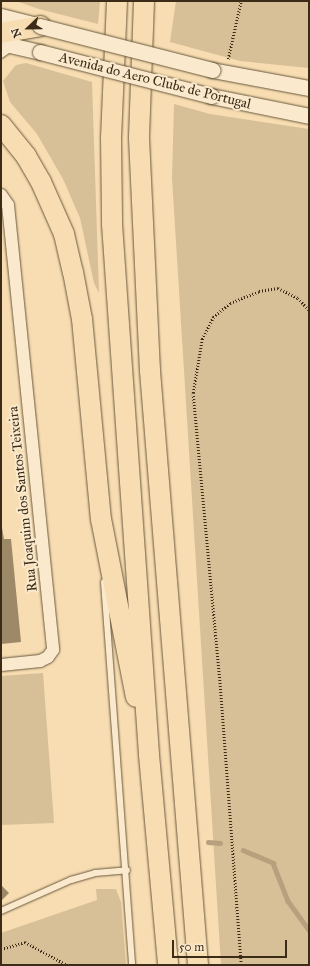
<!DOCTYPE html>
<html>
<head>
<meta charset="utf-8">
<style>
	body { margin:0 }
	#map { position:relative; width:310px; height:966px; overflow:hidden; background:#f7ddb1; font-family:"IM FELL Great Primer",serif }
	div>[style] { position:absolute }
	.green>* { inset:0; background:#d7bf97 }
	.stream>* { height:4.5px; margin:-2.25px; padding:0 2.25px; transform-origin:2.25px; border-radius:2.25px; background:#b7a07d }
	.building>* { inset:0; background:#9d8867 }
	.path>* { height:2.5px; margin-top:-1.25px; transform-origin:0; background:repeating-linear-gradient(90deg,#3b2b17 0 1px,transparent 0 3px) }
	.roads { filter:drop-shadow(0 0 1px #6a583e) drop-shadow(0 0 1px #6a583e) }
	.service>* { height:6px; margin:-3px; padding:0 3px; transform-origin:3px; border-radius:3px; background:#fae9cc }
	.minor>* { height:12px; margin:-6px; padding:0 6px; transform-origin:6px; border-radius:6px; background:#fae9cc }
	.tertiary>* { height:15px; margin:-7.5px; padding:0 7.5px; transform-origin:7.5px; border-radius:7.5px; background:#fae9cc }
	.trunk>* { height:20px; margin:-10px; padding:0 10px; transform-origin:10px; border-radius:10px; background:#f7ddb1 }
	.bridges { filter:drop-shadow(0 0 1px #6a583e) drop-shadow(0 0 1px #6a583e) }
	.tertiary-bridge>* { height:15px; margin:-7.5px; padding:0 7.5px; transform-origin:7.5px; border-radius:7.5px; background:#fae9cc }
	span { translate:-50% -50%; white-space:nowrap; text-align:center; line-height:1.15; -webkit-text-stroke:4px #fae9cc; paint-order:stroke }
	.street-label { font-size:14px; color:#3b2b17 }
	.frame { position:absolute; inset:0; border:2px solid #3b2b17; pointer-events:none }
	.north { position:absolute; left:8px; top:8px; width:40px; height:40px; -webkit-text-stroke:3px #fae9cc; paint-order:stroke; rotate:248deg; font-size:11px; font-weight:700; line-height:16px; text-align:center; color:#3b2b17 }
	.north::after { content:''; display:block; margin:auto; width:14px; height:18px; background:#3b2b17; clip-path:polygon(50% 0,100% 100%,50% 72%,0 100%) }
	.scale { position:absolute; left:172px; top:940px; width:115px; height:18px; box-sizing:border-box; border:2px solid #3b2b17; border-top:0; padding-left:5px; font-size:12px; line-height:14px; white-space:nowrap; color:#3b2b17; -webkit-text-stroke:3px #fae9cc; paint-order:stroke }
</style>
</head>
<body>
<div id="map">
	<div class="green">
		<i style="clip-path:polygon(16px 1px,100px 1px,98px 24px,39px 9px)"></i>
		<i style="clip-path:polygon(176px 1px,309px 1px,309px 68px,240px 61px,170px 42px)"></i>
		<i style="clip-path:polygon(26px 63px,92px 82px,99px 293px,94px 283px,80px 218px,63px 179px,37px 134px,10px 102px,3px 81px,16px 65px)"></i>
		<i style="clip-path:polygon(174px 104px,210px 114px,309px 129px,309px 965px,221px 965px,172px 178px)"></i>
		<i style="clip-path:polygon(43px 673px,54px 823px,1px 825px,1px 676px)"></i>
		<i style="clip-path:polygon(96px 889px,116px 889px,121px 902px,126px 965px,1px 965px,1px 933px,97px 900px)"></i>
	</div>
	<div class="stream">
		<i style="left:208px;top:842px;width:12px;rotate:5deg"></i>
		<i style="left:243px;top:850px;width:33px;rotate:23deg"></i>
		<i style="left:273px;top:863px;width:41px;rotate:68.5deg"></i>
		<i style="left:288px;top:901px;width:36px;rotate:54deg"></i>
	</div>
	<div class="building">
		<i style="clip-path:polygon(1px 522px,4px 539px,11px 539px,21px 642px,1px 644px)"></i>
		<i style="clip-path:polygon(1px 885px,9px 893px,1px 901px)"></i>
	</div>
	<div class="path">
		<i style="left:228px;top:59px;width:59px;rotate:-77.4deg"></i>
		<i style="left:1px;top:949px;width:25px;rotate:-16deg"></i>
		<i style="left:25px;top:942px;width:48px;rotate:28.7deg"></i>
		<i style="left:241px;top:965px;width:291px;rotate:-94.3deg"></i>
		<i style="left:219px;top:675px;width:283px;rotate:-95.3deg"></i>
		<i style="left:193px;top:393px;width:55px;rotate:-80.5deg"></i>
		<i style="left:202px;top:339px;width:25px;rotate:-63deg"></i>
		<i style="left:213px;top:317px;width:22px;rotate:-39deg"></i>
		<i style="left:230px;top:303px;width:31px;rotate:-22deg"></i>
		<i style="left:259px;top:291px;width:19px;rotate:-9deg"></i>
		<i style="left:278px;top:288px;width:22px;rotate:27deg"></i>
		<i style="left:298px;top:298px;width:16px;rotate:47deg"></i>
	</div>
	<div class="roads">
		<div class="service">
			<i style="left:1px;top:55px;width:12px;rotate:-35deg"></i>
			<i style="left:104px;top:582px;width:384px;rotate:85.8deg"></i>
			<i style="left:1px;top:911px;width:77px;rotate:-23.9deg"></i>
			<i style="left:71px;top:880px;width:25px;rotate:-16deg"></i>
			<i style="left:95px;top:873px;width:32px;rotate:-5deg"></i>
		</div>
		<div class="minor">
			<i style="left:1px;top:195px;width:12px;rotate:55deg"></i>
			<i style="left:8px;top:205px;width:447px;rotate:84.2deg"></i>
			<i style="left:53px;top:650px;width:9px;rotate:126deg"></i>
			<i style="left:48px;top:657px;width:9px;rotate:153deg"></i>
			<i style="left:40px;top:661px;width:39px;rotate:174deg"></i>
		</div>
		<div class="tertiary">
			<i style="left:1px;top:16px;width:37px;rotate:14deg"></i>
			<i style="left:1px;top:43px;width:40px;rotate:13deg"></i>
			<i style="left:212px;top:70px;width:99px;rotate:10.5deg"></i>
			<i style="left:211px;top:96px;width:100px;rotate:11.5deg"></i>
		</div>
		<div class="trunk">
			<i style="left:117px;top:1px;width:136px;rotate:92.5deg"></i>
			<i style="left:111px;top:137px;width:87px;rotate:89.3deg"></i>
			<i style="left:112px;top:224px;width:532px;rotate:86.01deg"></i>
			<i style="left:149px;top:755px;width:211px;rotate:84.8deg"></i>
			<i style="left:144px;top:1px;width:137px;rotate:92.1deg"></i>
			<i style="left:139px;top:138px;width:233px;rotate:87.3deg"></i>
			<i style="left:150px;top:371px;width:596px;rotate:85.38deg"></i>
			<i style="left:1px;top:33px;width:40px;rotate:-10deg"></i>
			<i style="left:1px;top:125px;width:40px;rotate:51deg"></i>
			<i style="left:26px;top:156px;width:30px;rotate:60deg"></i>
			<i style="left:41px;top:182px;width:57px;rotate:66.1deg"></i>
			<i style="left:64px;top:234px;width:39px;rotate:77deg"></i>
			<i style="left:73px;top:272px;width:48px;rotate:79.2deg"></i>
			<i style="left:82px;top:319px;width:201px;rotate:84.6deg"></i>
			<i style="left:101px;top:519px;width:181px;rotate:78.9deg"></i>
		</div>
	</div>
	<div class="bridges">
		<div class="tertiary-bridge">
			<i style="left:40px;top:26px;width:178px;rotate:14.3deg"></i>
			<i style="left:40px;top:52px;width:177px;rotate:14.4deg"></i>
		</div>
	</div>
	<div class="street-label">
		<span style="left:155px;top:81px;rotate:14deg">Avenida do Aero Clube de Portugal</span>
		<span style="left:23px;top:499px;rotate:-96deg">Rua Joaquim dos Santos Teixeira</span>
	</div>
	<div class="frame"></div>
	<div class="north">N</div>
	<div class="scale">50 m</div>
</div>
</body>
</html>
